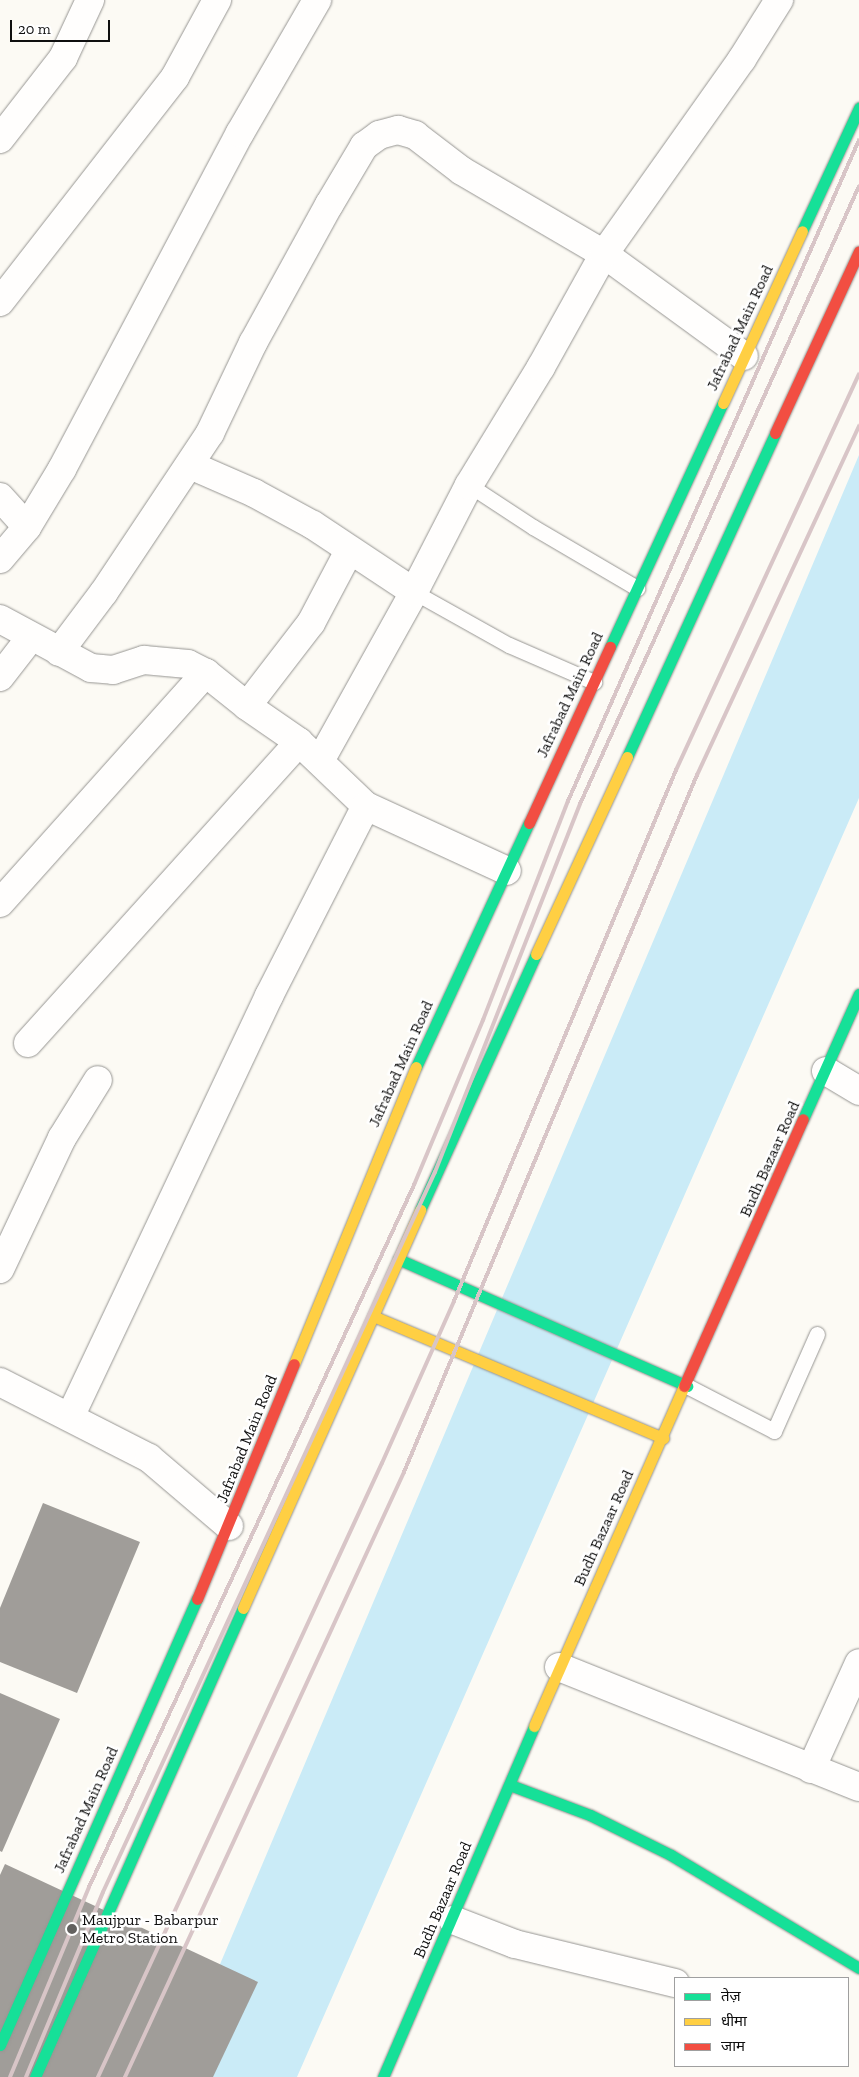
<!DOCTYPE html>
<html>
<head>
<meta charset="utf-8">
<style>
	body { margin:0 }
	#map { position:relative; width:859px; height:2077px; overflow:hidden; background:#fcfaf4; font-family:"Zilla Slab","Noto Sans Devanagari",serif }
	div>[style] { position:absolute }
	.water>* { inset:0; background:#caebf7 }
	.building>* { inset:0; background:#a09d99 }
	.roads { filter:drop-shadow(0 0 1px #969592) drop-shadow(0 0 1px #969592) }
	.lane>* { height:15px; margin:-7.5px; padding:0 7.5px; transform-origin:7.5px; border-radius:7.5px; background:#fffefd }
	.street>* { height:28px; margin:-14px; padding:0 14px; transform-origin:14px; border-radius:14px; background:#fffefd }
	.fast>* { height:11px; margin:-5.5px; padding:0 5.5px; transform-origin:5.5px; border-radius:5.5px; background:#16e098 }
	.slow>* { height:11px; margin:-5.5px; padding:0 5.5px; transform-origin:5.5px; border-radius:5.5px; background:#ffcf43 }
	.jam>* { height:11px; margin:-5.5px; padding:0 5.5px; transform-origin:5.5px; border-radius:5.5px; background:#f24e42 }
	.rail>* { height:4px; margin:-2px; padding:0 2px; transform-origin:2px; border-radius:2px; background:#d8c5c7 }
	.dots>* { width:14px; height:14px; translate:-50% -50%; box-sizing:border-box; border:2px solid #fff; border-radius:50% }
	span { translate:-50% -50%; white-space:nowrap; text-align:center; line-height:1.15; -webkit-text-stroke:5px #fff; paint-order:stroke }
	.street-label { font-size:16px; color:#0f0f0f }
	.poi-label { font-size:16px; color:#0f0f0f }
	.left { translate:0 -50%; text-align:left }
	.legend { position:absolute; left:674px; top:1977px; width:175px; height:90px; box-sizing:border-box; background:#fff; border:1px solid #9f9f9f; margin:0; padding:6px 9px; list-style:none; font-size:15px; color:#0f0f0f }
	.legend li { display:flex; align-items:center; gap:10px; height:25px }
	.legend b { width:25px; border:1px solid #9f9f9f }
	.scale { position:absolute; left:10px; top:20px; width:100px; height:22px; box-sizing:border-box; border:2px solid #0f0f0f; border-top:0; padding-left:6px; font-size:15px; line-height:18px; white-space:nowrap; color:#0f0f0f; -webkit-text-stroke:4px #fff; paint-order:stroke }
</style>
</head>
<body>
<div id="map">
	<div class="water">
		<i style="clip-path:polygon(859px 455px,859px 798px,297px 2077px,168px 2077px,215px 1976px)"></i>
	</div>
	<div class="building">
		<i style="clip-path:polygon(43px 1503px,140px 1542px,77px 1693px,0 1662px,0 1608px)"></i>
		<i style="clip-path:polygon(0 1693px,60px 1719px,2px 1852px,0 1851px)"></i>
		<i style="clip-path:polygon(5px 1864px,258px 1982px,213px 2077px,0 2077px,0 1875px)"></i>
	</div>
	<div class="roads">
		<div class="lane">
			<i style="left:469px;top:485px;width:77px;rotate:33.3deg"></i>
			<i style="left:533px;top:527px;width:121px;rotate:30.4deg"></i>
			<i style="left:414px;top:592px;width:109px;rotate:29.2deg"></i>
			<i style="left:509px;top:645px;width:93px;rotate:23.5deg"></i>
			<i style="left:687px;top:1386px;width:98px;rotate:27.3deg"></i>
			<i style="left:774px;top:1431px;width:106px;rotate:-66.1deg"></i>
		</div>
		<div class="street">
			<i style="left:0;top:139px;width:103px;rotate:-52.1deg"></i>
			<i style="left:63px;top:58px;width:64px;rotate:-65deg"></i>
			<i style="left:0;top:302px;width:285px;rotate:-52.1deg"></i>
			<i style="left:175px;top:77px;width:88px;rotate:-61.4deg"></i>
			<i style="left:190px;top:465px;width:70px;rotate:23.6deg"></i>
			<i style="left:254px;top:493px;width:67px;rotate:28.5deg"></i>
			<i style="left:313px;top:525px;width:121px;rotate:33.6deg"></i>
			<i style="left:0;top:497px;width:40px;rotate:48deg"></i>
			<i style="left:0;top:559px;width:42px;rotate:-49.8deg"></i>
			<i style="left:27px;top:527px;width:68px;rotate:-58.9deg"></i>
			<i style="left:62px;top:469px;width:380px;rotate:-62.1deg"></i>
			<i style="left:240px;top:133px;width:154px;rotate:-59.9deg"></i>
			<i style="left:0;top:619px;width:103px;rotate:28.3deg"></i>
			<i style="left:91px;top:668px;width:22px;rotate:5deg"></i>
			<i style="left:113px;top:670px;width:33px;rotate:-18deg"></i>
			<i style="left:144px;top:660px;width:44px;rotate:5.2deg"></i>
			<i style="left:188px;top:664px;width:20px;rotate:27deg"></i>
			<i style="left:206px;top:673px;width:53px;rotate:38.8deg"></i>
			<i style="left:247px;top:706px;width:105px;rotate:-52.4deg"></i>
			<i style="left:311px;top:623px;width:81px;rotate:-62.2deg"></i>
			<i style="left:59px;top:652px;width:75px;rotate:-53.1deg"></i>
			<i style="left:104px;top:592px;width:191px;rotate:-56.3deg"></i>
			<i style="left:210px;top:433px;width:100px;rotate:-64.5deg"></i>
			<i style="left:253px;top:343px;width:158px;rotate:-61.2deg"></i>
			<i style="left:329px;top:205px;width:69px;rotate:-59.3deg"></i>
			<i style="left:364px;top:146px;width:19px;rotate:-36deg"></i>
			<i style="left:379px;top:135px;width:20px;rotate:-15deg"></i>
			<i style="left:398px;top:130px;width:18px;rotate:16deg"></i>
			<i style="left:415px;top:135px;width:59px;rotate:37.5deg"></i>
			<i style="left:462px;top:171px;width:164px;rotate:30.3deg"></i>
			<i style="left:604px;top:254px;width:173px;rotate:36.1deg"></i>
			<i style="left:0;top:677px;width:51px;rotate:-52.2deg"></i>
			<i style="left:247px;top:706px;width:63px;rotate:34.7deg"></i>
			<i style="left:299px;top:742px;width:93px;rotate:43.7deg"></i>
			<i style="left:366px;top:806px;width:155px;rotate:24.7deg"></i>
			<i style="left:320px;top:761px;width:193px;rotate:-60.9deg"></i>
			<i style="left:414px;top:592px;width:120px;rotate:-62.8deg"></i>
			<i style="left:469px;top:485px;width:138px;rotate:-58.6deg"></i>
			<i style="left:541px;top:367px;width:129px;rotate:-60.9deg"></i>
			<i style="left:604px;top:254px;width:239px;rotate:-54.7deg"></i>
			<i style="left:742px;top:59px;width:70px;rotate:-57.9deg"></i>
			<i style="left:0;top:903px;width:309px;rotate:-48.2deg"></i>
			<i style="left:28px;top:1043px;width:405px;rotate:-48deg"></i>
			<i style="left:826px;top:1071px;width:39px;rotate:31deg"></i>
			<i style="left:0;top:1269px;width:145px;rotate:-64.7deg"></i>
			<i style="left:62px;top:1138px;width:68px;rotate:-58.2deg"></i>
			<i style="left:0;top:1382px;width:167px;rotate:27deg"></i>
			<i style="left:149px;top:1458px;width:105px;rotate:40.4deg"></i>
			<i style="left:70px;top:1417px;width:466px;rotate:-64.7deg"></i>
			<i style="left:269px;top:996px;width:213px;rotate:-63deg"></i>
			<i style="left:559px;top:1667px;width:323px;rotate:21.8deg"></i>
			<i style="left:811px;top:1769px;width:116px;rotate:-65.6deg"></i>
			<i style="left:453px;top:1920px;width:66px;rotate:21.2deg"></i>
			<i style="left:515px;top:1944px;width:165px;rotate:13.7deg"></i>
		</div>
		<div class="fast">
			<i style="left:802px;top:231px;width:136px;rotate:-65.1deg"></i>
			<i style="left:610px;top:647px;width:269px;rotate:-65.2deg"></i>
			<i style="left:627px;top:757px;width:356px;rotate:-65.4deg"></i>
			<i style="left:416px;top:1067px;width:269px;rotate:-65.2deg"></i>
			<i style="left:803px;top:1119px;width:137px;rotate:-65.9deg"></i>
			<i style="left:420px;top:1210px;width:281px;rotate:-65.6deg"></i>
			<i style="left:398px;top:1259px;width:316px;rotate:23.7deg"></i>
			<i style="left:510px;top:1785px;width:85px;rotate:20.6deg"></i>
			<i style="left:590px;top:1815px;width:90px;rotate:26.3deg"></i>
			<i style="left:671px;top:1855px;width:219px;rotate:31deg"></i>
			<i style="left:0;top:2045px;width:488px;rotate:-66.2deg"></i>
			<i style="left:35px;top:2077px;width:513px;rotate:-66.08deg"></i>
			<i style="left:383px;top:2077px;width:382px;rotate:-66.7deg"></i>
		</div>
		<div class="slow">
			<i style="left:723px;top:403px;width:189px;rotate:-65.3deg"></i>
			<i style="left:536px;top:954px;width:217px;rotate:-65.2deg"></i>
			<i style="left:373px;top:1316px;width:315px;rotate:22.8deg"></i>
			<i style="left:294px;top:1364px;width:321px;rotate:-67.7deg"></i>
			<i style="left:243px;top:1608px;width:436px;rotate:-66deg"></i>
			<i style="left:534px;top:1726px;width:372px;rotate:-66.2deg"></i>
		</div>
		<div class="jam">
			<i style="left:775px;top:433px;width:200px;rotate:-65.2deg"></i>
			<i style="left:529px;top:823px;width:194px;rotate:-65.3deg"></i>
			<i style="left:684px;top:1386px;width:292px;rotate:-66deg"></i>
			<i style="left:197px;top:1599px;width:254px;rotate:-67.6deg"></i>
		</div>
	</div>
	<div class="rail">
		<i style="left:10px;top:2077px;width:206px;rotate:-67.4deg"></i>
		<i style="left:89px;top:1887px;width:774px;rotate:-65.16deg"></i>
		<i style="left:414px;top:1185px;width:179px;rotate:-67.3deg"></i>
		<i style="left:483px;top:1020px;width:235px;rotate:-68.8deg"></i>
		<i style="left:568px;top:801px;width:722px;rotate:-66.24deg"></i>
		<i style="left:26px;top:2077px;width:200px;rotate:-67.4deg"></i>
		<i style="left:103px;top:1892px;width:793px;rotate:-65.25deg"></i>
		<i style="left:435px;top:1172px;width:396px;rotate:-68.5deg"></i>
		<i style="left:580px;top:804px;width:678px;rotate:-65.7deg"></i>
		<i style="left:98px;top:2077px;width:676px;rotate:-65.18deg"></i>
		<i style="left:382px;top:1463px;width:177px;rotate:-66deg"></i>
		<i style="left:454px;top:1301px;width:576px;rotate:-67.31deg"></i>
		<i style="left:676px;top:770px;width:436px;rotate:-65.2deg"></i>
		<i style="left:125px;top:2077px;width:666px;rotate:-65.24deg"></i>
		<i style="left:404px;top:1472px;width:756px;rotate:-67.2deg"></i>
		<i style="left:697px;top:775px;width:385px;rotate:-65.1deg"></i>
	</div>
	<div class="dots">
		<i style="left:72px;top:1929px;background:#62615f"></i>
	</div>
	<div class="street-label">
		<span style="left:740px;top:328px;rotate:-65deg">Jafrabad Main Road</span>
		<span style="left:570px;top:695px;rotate:-65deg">Jafrabad Main Road</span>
		<span style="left:401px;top:1064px;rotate:-66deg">Jafrabad Main Road</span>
		<span style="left:770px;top:1159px;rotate:-66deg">Budh Bazaar Road</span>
		<span style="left:247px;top:1439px;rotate:-68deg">Jafrabad Main Road</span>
		<span style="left:604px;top:1528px;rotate:-66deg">Budh Bazaar Road</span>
		<span style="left:86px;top:1810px;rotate:-66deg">Jafrabad Main Road</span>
		<span style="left:443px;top:1900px;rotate:-67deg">Budh Bazaar Road</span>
	</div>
	<div class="poi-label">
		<span class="left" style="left:82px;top:1929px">Maujpur - Babarpur<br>Metro Station</span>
	</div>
	<ul class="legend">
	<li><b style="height:6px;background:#16e098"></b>तेज़</li>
	<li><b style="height:6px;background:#ffcf43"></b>धीमा</li>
	<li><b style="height:6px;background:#f24e42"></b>जाम</li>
	</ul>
	<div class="scale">20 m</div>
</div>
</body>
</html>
